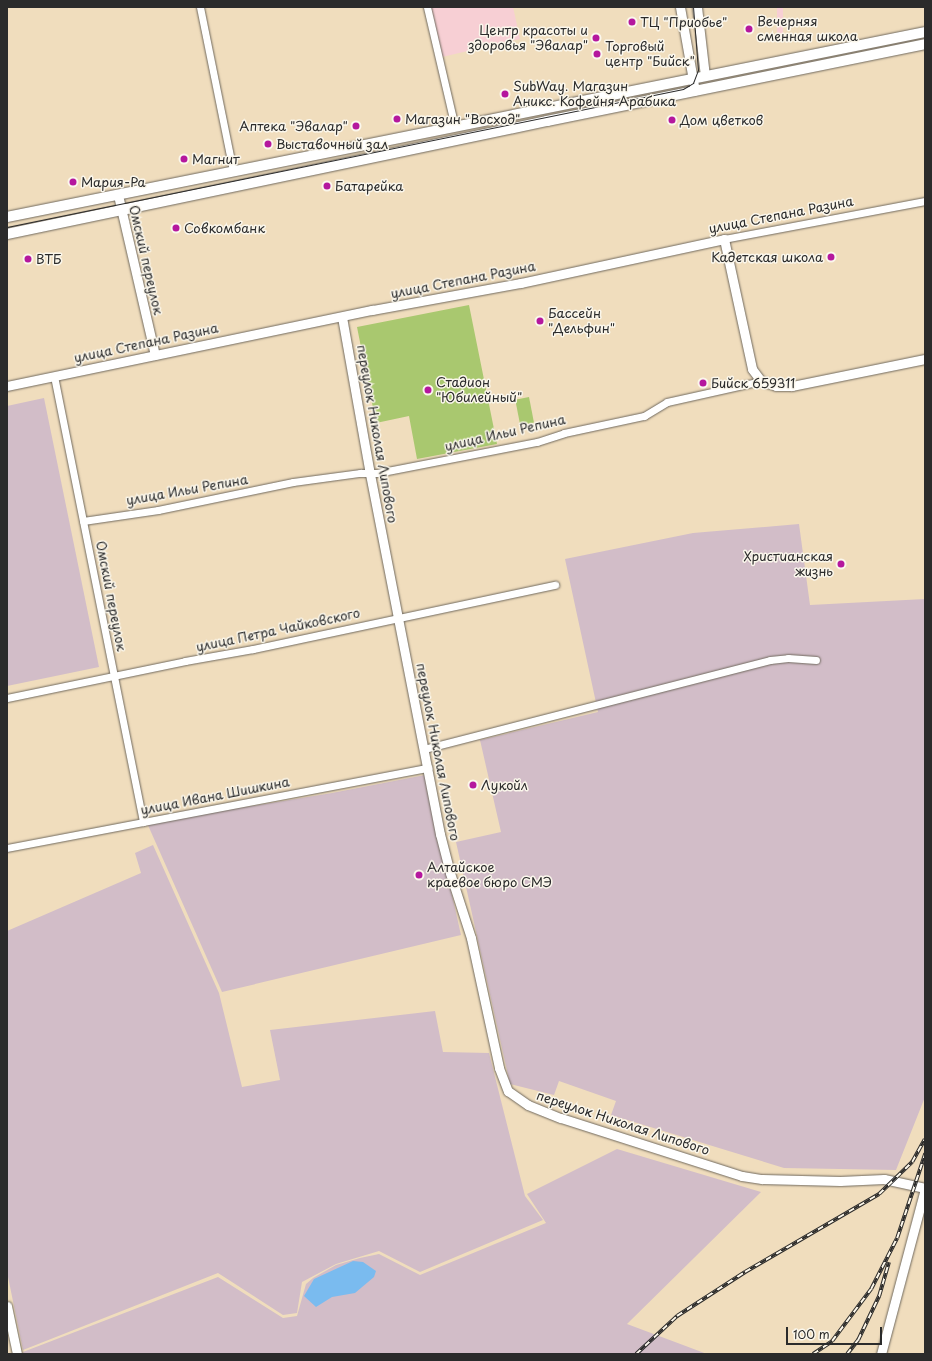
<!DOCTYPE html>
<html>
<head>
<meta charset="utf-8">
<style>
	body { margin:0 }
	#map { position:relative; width:932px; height:1361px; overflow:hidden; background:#f0ddbd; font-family:"Playpen Sans",sans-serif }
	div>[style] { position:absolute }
	.built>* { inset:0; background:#f7cfd4; transform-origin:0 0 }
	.industrial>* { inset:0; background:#d2bdc8 }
	.green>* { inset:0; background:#a9c86f; transform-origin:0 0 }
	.water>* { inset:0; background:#7abbef }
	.roads { filter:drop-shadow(0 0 1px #70695e) drop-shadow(0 0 1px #70695e) }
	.minor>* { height:7px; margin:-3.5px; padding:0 3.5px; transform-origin:3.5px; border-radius:3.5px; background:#fff }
	.tertiary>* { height:9px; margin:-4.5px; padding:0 4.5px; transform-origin:4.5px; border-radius:4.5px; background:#fff }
	.secondary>* { height:10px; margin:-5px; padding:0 5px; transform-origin:5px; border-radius:5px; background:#fff }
	.tram>* { height:1px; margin:-0.5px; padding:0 0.5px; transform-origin:0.5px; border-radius:0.5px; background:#2b2b2b }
	.rail>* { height:3.5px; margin-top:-1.75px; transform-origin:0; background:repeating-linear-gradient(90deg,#fbf7ec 0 6px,#2b2b2b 0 12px); box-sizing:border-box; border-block:1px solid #2b2b2b }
	.dots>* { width:11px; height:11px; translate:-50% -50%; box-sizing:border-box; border:2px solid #fbf7ec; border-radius:50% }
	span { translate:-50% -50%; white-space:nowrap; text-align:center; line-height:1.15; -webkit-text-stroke:3px #fbf7ec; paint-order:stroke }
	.poi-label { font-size:13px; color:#2b2b2b }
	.left { translate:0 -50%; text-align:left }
	.right { translate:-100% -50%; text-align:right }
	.street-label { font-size:13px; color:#2b2b2b }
	.frame { position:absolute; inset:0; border:8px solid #2b2b2b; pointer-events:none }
	.scale { position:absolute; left:786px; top:1327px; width:96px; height:18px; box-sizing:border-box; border:2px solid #2b2b2b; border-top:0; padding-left:5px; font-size:12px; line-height:14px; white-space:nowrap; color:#2b2b2b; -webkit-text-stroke:3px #fbf7ec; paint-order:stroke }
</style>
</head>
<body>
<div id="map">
	<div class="built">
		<i style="clip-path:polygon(431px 7px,513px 7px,520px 39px,442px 57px)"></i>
		<i style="left:777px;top:7px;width:6px;height:31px"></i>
	</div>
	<div class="industrial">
		<i style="clip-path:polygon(44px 398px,99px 667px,7px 686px,7px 406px)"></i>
		<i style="clip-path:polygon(799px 524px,810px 605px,925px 599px,925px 1097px,896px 1170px,784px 1168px,611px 1115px,616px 1101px,559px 1081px,554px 1095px,510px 1084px,456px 842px,501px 832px,480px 740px,598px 712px,565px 559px,693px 533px)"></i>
		<i style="clip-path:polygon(425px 775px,461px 935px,222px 992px,147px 823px,332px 793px)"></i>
		<i style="clip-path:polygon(153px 845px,219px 993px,242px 1087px,280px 1080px,270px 1030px,435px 1011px,443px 1052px,489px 1053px,525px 1196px,543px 1220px,420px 1272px,379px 1251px,336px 1264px,302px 1282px,297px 1313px,283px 1315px,218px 1273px,23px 1350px,7px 1272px,7px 931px,141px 873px,135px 853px)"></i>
		<i style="clip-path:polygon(617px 1149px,761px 1192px,627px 1324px,707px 1354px,24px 1354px,23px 1352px,218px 1277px,283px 1318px,297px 1316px,306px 1284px,313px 1278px,336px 1265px,360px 1258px,379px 1254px,420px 1275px,546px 1223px,527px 1194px)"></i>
	</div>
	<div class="green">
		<i style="clip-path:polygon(469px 305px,497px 444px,417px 459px,409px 416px,376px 423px,357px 327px)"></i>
		<i style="left:529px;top:397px;width:26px;height:14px;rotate:79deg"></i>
	</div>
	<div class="water">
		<i style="clip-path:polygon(353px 1261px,363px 1262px,376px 1271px,374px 1277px,355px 1293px,332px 1297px,316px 1307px,304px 1296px,314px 1279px)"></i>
	</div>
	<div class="roads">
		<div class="minor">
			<i style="left:200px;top:7px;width:167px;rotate:78.6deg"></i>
			<i style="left:427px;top:7px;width:123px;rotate:76.9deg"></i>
			<i style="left:724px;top:239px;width:205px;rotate:-10.7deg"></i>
			<i style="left:54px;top:376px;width:455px;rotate:78.7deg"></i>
			<i style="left:83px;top:521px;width:76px;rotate:-8.3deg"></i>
			<i style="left:158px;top:510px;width:138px;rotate:-11.7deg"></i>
			<i style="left:293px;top:482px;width:68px;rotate:-7.7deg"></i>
			<i style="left:360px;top:473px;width:17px"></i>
			<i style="left:377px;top:473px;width:163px;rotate:-11deg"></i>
			<i style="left:537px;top:442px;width:28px;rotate:-18deg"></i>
			<i style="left:564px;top:433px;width:82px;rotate:-12deg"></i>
			<i style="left:644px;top:416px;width:27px;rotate:-31deg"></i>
			<i style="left:667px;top:402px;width:96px;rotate:-12.6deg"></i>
			<i style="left:7px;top:698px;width:182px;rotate:-11.7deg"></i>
			<i style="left:185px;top:661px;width:69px;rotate:-10deg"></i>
			<i style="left:253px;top:649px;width:309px;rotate:-12deg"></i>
			<i style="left:424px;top:749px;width:357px;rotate:-14.4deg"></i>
			<i style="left:770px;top:660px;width:18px;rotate:-6deg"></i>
			<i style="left:788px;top:658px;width:28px;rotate:4deg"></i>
			<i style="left:7px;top:848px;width:429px;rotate:-10.8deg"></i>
		</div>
		<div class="tertiary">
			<i style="left:680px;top:7px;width:85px;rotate:79.9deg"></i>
			<i style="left:697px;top:7px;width:69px;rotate:83.4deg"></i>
			<i style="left:118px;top:195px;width:164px;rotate:77deg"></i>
			<i style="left:342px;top:317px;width:159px;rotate:79.9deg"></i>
			<i style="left:370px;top:474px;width:367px;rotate:79deg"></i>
			<i style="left:440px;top:834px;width:40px;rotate:75.6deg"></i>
			<i style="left:450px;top:873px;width:68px;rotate:72.1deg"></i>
			<i style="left:471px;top:938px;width:133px;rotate:77.8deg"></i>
			<i style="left:499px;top:1068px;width:25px;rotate:69deg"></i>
			<i style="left:508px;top:1091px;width:24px;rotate:35deg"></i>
			<i style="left:528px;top:1105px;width:35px;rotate:22deg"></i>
			<i style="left:561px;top:1118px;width:190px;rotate:17.8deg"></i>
			<i style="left:742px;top:1176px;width:20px;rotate:9deg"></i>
			<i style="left:762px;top:1179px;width:78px;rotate:1.5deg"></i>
			<i style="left:840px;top:1181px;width:44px;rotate:-2.6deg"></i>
			<i style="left:884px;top:1179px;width:42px;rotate:12.4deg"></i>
			<i style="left:7px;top:386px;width:373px;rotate:-11.8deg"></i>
			<i style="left:372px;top:310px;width:151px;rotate:-10.3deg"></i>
			<i style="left:521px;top:283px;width:208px;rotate:-12.2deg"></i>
			<i style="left:724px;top:239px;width:133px;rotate:77.8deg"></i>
			<i style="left:752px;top:369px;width:15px;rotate:53deg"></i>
			<i style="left:761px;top:381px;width:16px;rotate:18deg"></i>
			<i style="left:776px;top:386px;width:16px"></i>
			<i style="left:792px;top:386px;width:136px;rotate:-11.5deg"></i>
			<i style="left:7px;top:1306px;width:49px;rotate:78.2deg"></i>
			<i style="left:881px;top:1354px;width:171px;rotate:-75.1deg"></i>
		</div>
		<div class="secondary">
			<i style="left:7px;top:217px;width:936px;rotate:-11.39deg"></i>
			<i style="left:7px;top:234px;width:552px;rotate:-11.82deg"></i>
			<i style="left:547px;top:121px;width:386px;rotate:-11.5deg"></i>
		</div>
	</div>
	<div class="tram">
		<i style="left:7px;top:227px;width:690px;rotate:-11.54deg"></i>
		<i style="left:683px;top:89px;width:12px;rotate:-31deg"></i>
		<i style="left:693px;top:83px;width:14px;rotate:-69deg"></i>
		<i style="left:698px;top:70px;width:63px;rotate:-94.5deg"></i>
	</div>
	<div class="rail">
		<i style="left:636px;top:1354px;width:56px;rotate:-42.8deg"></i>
		<i style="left:677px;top:1316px;width:81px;rotate:-32.9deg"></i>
		<i style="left:745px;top:1272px;width:155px;rotate:-30.2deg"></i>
		<i style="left:879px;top:1194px;width:46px;rotate:-44.1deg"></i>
		<i style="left:912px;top:1162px;width:26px;rotate:-61deg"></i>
		<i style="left:813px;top:1354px;width:23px;rotate:-34deg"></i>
		<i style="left:832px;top:1341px;width:65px;rotate:-53.1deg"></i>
		<i style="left:871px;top:1289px;width:57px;rotate:-63deg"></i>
		<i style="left:897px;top:1238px;width:89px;rotate:-71.6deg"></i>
		<i style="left:847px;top:1354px;width:18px;rotate:-52deg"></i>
		<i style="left:858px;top:1340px;width:49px;rotate:-64.5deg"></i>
		<i style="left:879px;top:1296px;width:35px;rotate:-74deg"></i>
	</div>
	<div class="dots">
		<i style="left:632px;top:22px;background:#b5179e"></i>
		<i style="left:749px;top:29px;background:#b5179e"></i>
		<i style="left:596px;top:38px;background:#b5179e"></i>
		<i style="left:597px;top:54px;background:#b5179e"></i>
		<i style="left:505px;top:94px;background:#b5179e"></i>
		<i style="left:397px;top:119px;background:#b5179e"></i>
		<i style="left:672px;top:120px;background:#b5179e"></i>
		<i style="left:356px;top:126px;background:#b5179e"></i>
		<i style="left:268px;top:144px;background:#b5179e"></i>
		<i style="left:184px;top:159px;background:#b5179e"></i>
		<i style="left:73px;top:182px;background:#b5179e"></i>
		<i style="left:327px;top:186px;background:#b5179e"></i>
		<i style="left:176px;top:228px;background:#b5179e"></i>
		<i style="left:831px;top:257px;background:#b5179e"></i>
		<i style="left:28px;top:259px;background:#b5179e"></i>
		<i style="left:540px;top:321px;background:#b5179e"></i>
		<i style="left:703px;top:383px;background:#b5179e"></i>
		<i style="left:428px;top:390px;background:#b5179e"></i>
		<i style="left:841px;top:564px;background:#b5179e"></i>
		<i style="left:473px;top:785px;background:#b5179e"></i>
		<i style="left:419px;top:875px;background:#b5179e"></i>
	</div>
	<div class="poi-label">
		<span class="left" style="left:640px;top:22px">ТЦ "Приобье"</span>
		<span class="left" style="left:757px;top:29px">Вечерняя<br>сменная школа</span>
		<span class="right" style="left:588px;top:38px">Центр красоты и<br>здоровья "Эвалар"</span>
		<span class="left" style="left:605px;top:54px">Торговый<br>центр "Бийск"</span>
		<span class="left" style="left:513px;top:94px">SubWay. Магазин<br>Аникс. Кофейня Арабика</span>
		<span class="left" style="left:405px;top:119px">Магазин "Восход"</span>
		<span class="left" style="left:680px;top:120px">Дом цветков</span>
		<span class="right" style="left:348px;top:126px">Аптека "Эвалар"</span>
		<span class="left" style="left:276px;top:144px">Выставочный зал</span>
		<span class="left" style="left:192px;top:159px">Магнит</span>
		<span class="left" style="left:81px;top:182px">Мария-Ра</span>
		<span class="left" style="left:335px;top:186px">Батарейка</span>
		<span class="left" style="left:184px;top:228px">Совкомбанк</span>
		<span class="right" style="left:823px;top:257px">Кадетская школа</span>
		<span class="left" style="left:36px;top:259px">ВТБ</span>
		<span class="left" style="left:548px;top:321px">Бассейн<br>"Дельфин"</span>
		<span class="left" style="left:436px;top:390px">Стадион<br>"Юбилейный"</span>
		<span class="left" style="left:711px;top:383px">Бийск 659311</span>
		<span class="right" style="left:833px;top:564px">Христианская<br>жизнь</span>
		<span class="left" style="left:481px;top:785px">Лукойл</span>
		<span class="left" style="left:427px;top:875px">Алтайское<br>краевое бюро СМЭ</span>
	</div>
	<div class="street-label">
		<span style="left:781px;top:215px;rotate:-11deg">улица Степана Разина</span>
		<span style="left:146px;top:260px;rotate:77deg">Омский переулок</span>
		<span style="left:463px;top:280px;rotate:-11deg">улица Степана Разина</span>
		<span style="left:146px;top:343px;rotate:-12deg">улица Степана Разина</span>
		<span style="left:505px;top:433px;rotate:-13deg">улица Ильи Репина</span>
		<span style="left:377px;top:434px;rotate:80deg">переулок Николая Липового</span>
		<span style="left:187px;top:490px;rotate:-10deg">улица Ильи Репина</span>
		<span style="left:111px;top:596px;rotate:79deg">Омский переулок</span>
		<span style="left:278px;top:630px;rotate:-12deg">улица Петра Чайковского</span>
		<span style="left:438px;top:752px;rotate:79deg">переулок Николая Липового</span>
		<span style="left:215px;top:796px;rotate:-11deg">улица Ивана Шишкина</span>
		<span style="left:623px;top:1123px;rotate:18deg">переулок Николая Липового</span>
	</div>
	<div class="frame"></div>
	<div class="scale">100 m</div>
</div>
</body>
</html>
